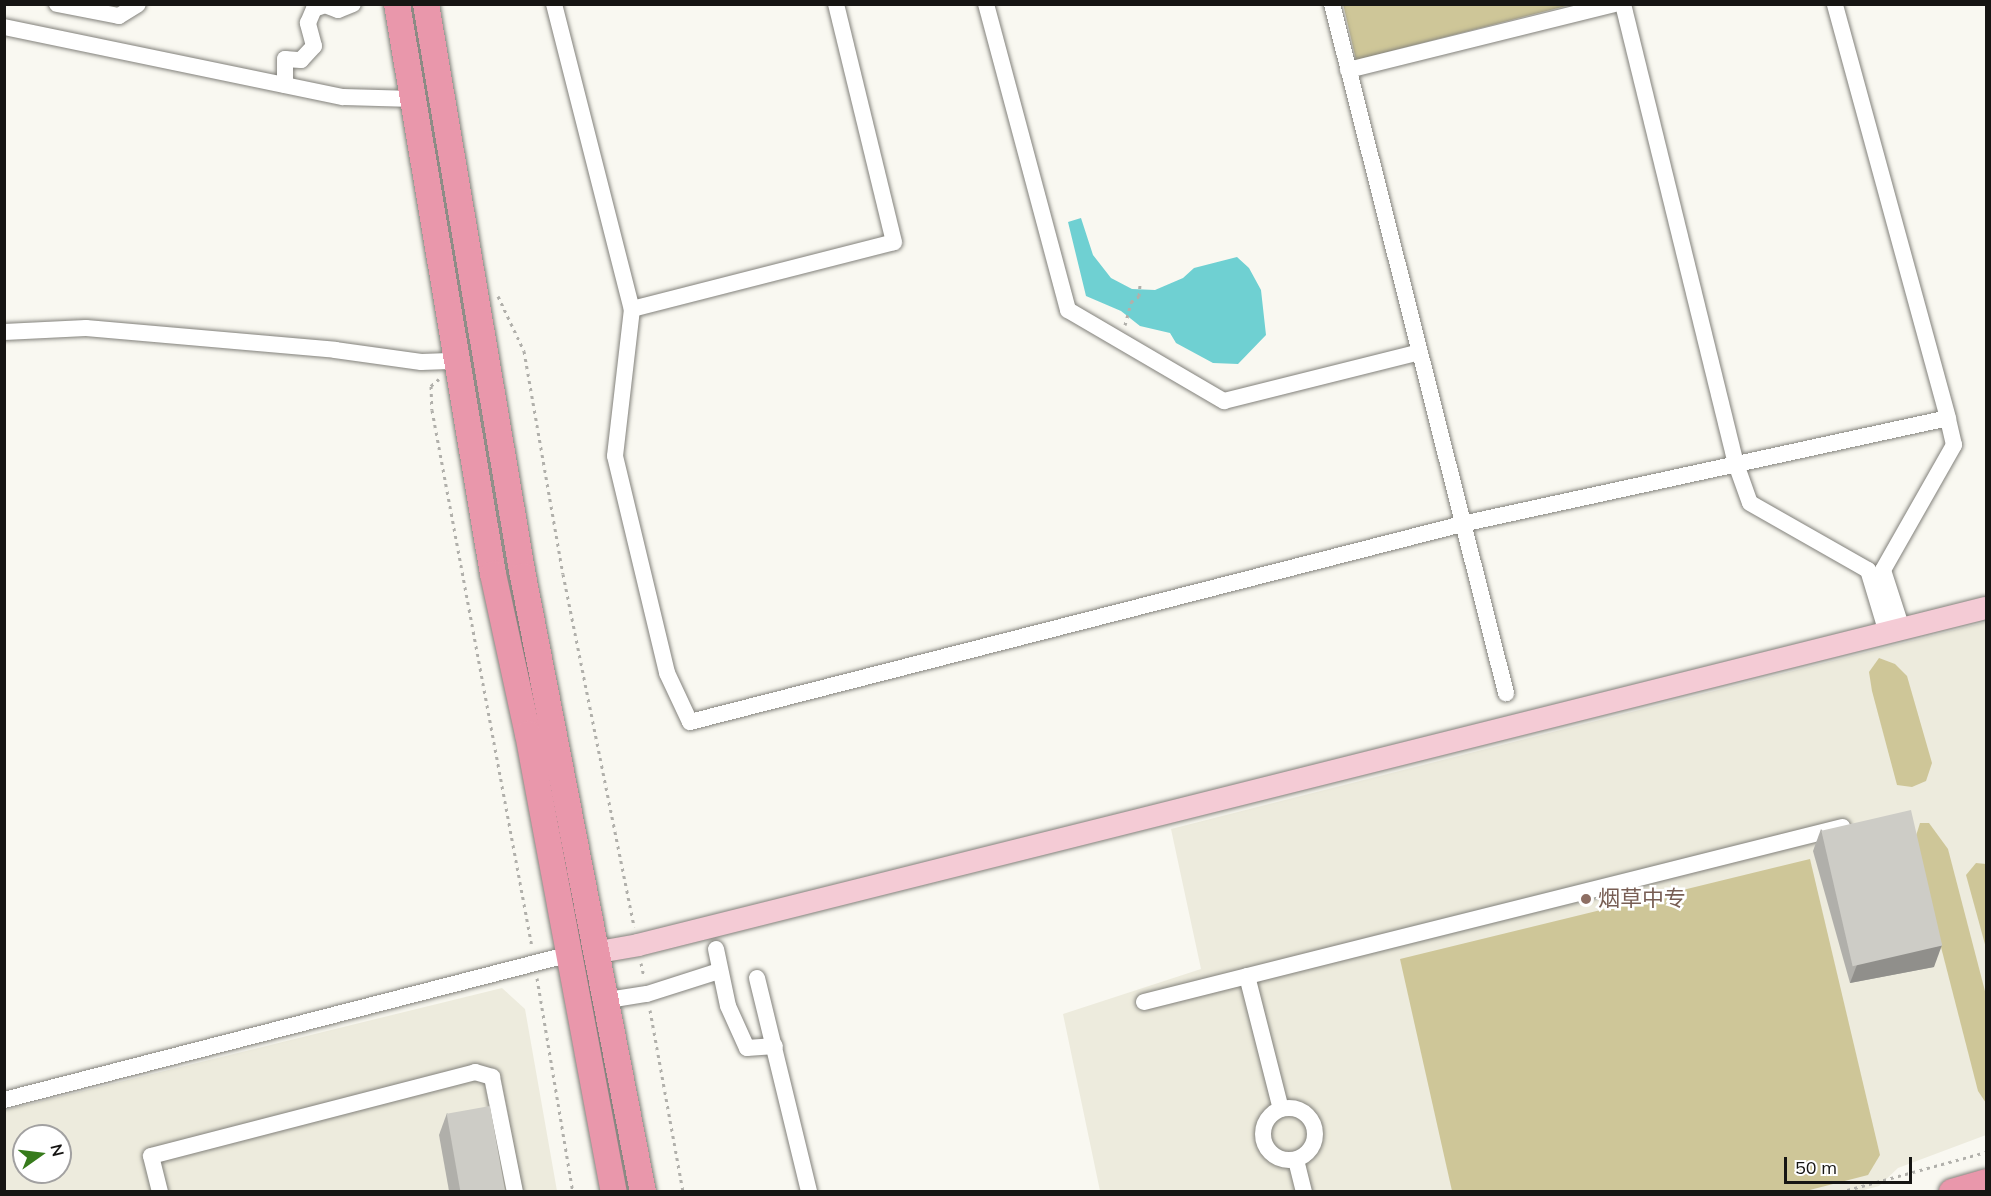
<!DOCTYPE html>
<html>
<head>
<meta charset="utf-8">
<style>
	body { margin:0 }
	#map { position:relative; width:1991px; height:1196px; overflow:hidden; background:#f9f8f1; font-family:Mulish,"Noto Sans SC",sans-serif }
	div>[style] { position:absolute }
	.built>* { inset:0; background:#edebdd }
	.green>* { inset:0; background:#cec698 }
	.water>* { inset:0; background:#6fd0d2 }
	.path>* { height:3px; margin-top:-1.5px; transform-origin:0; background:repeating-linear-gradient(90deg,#b1b0ab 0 3px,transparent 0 7.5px) }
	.roads { filter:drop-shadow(0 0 2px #82817b) drop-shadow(0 0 2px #82817b) }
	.street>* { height:16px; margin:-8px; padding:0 8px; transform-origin:8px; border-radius:8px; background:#fff }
	.street>.ring { margin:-8px; padding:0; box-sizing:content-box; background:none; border:16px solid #fff; border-radius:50% }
	.secondary>* { height:22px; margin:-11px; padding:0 11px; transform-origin:11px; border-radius:11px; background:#f4cbd5 }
	.primary>* { height:26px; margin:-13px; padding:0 13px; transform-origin:13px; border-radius:13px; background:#e997ab }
	.wall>* { inset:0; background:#b0afaa }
	.shaded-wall>* { inset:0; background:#908f8b }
	.building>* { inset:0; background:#cdccc6; transform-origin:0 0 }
	.dots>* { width:16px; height:16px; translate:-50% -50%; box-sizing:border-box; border:3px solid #fff; border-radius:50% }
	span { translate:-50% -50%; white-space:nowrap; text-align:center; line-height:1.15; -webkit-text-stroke:5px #fff; paint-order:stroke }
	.education-label { font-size:22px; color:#785e54 }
	.left { translate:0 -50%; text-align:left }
	.frame { position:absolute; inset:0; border:6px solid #161513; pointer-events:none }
	.north { position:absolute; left:12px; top:1124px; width:60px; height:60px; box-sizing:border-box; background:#fff; border:2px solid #a2a1a1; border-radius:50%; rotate:76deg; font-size:16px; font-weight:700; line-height:24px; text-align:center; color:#161513 }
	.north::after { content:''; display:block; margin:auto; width:21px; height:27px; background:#377b1c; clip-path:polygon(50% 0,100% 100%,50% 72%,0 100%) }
	.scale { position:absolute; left:1784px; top:1157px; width:128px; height:27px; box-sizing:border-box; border:3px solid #161513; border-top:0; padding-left:8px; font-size:18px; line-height:21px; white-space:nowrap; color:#161513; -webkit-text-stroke:4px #fff; paint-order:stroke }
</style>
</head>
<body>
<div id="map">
	<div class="built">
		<i style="clip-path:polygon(1986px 622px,1986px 1135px,1898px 1168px,1879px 1186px,1857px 1192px,1100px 1191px,1063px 1014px,1201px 969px,1171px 829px)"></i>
		<i style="clip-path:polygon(evenodd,502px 988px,525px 1009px,557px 1191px,5px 1192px,5px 1110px,502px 988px,24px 1136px,60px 1136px,60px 1172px,24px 1172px,24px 1136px)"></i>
	</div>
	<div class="green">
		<i style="clip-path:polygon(1343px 4px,1570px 5px,1356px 60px)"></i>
		<i style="clip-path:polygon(1879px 658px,1895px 664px,1907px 676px,1932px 763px,1926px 781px,1912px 787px,1897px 785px,1872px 691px,1869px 672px)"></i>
		<i style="clip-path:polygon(1920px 823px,1929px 823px,1948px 849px,1986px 995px,1986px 1103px,1978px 1091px,1914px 842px)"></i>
		<i style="clip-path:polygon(1810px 859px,1880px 1155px,1868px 1175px,1802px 1192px,1452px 1191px,1400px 959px)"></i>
		<i style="clip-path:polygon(1976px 863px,1986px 864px,1986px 948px,1966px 875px)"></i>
	</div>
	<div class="water">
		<i style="clip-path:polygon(1081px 218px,1093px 255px,1111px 278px,1132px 289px,1155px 290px,1183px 278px,1194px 268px,1237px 257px,1249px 268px,1261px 290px,1266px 335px,1238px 364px,1213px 363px,1176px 343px,1170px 333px,1140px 326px,1121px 311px,1086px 296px,1068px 222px)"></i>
	</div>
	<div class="path">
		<i style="left:498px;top:296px;width:61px;rotate:64.7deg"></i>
		<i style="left:524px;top:351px;width:226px;rotate:80.1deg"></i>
		<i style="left:563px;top:574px;width:360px;rotate:78.6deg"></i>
		<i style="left:1125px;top:325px;width:24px;rotate:-75deg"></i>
		<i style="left:1131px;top:302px;width:10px;rotate:-37deg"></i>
		<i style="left:1139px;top:296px;width:12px;rotate:-85deg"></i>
		<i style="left:439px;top:379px;width:11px;rotate:139deg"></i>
		<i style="left:431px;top:386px;width:24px;rotate:88deg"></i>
		<i style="left:432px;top:410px;width:546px;rotate:79.45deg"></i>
		<i style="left:641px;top:963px;width:14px;rotate:78deg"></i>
		<i style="left:537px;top:978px;width:217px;rotate:80.5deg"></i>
		<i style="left:650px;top:1010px;width:185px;rotate:79.7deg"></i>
		<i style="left:1840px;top:1192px;width:151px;rotate:-15.3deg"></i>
	</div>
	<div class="roads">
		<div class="street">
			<i style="left:57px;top:4px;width:63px;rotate:11deg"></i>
			<i style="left:119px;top:16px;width:22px;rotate:-32deg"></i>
			<i style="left:554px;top:4px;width:315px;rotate:75.7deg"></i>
			<i style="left:632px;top:309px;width:148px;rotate:96.6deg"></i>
			<i style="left:615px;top:456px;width:223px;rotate:76.5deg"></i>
			<i style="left:667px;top:673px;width:54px;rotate:64.9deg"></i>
			<i style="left:690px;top:722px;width:797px;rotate:-14.38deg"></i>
			<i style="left:1462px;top:524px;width:497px;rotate:-12.3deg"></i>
			<i style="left:1948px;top:418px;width:429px;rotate:-105.3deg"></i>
			<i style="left:986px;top:4px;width:317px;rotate:75deg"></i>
			<i style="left:1068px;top:310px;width:181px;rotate:30.3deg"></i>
			<i style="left:1224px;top:401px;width:199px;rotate:-14deg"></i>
			<i style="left:1332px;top:4px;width:711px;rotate:75.83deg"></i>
			<i style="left:1623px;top:4px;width:474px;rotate:76.2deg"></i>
			<i style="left:1736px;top:464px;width:41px;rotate:70.3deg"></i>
			<i style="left:1750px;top:503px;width:136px;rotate:29.6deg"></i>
			<i style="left:1868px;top:570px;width:66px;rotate:73.2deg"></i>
			<i style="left:4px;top:27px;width:346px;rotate:11.7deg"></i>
			<i style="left:343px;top:97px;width:71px;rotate:1.6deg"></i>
			<i style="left:1348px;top:70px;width:274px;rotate:-13.9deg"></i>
			<i style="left:285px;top:85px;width:26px;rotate:-90deg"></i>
			<i style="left:285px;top:59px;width:16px;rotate:4deg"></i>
			<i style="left:301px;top:60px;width:19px;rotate:-47deg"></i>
			<i style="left:314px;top:46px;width:24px;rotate:-105deg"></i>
			<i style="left:308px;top:23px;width:15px;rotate:-67deg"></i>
			<i style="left:314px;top:9px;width:12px;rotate:-20deg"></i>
			<i style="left:325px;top:5px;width:14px;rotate:21deg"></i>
			<i style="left:338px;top:10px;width:16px;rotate:-22deg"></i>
			<i style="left:632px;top:309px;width:270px;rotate:-14.3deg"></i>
			<i style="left:894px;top:242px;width:245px;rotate:-103.7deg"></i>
			<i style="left:4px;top:332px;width:82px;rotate:-2.8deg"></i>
			<i style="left:86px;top:328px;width:250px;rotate:5deg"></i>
			<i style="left:335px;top:350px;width:87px;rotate:7.9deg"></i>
			<i style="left:421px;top:362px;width:36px;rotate:-2deg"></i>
			<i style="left:1902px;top:629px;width:62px;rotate:-107.9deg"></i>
			<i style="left:1883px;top:570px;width:144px;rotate:-60.4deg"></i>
			<i style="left:1954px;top:445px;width:28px;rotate:-103deg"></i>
			<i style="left:716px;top:949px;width:58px;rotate:78.1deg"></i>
			<i style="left:728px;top:1006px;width:46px;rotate:65.7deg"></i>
			<i style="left:747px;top:1048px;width:28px;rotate:-4deg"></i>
			<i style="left:1247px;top:976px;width:137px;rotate:75.7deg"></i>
			<i style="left:757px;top:978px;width:220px;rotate:76.3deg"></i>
			<i style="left:608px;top:1000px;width:39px;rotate:-9deg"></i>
			<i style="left:647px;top:994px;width:76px;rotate:-17.7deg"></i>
			<i style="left:1144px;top:1002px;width:720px;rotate:-14.07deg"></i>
			<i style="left:4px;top:1100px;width:585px;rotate:-14.46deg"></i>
			<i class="ring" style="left:1263px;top:1108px;width:36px;height:36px"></i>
			<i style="left:1296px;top:1160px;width:33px;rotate:76deg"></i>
			<i style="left:160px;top:1192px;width:37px;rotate:-104deg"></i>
			<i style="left:151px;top:1156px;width:335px;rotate:-14.5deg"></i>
			<i style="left:475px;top:1072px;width:18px;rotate:16deg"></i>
			<i style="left:492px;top:1077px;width:117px;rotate:78.7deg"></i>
		</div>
		<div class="secondary">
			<i style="left:599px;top:952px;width:40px;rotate:-10deg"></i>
			<i style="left:638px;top:945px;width:1389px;rotate:-14.04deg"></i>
		</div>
		<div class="primary">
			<i style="left:397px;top:4px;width:578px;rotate:80.44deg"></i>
			<i style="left:493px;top:574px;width:164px;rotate:77.7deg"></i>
			<i style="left:528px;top:734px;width:466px;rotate:79.4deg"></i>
			<i style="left:426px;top:4px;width:580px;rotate:80.38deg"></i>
			<i style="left:523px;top:576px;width:628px;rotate:78.98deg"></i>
			<i style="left:1952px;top:1192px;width:35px;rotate:-16deg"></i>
		</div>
	</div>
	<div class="wall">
		<i style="clip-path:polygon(1821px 829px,1934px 967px,1850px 983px,1813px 851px)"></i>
		<i style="clip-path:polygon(447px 1113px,505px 1191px,449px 1191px,439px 1135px)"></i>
	</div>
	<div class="shaded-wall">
		<i style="clip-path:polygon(1942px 945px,1934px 967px,1850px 983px,1858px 962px)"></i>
	</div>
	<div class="building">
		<i style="left:1911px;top:810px;width:139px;height:92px;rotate:77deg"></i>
		<i style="left:490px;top:1106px;width:86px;height:44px;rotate:80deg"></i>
	</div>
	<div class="dots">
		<i style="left:1586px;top:899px;background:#8d6e63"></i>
	</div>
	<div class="education-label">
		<span class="left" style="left:1598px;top:899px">烟草中专</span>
	</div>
	<div class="frame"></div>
	<div class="north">N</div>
	<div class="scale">50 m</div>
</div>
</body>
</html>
